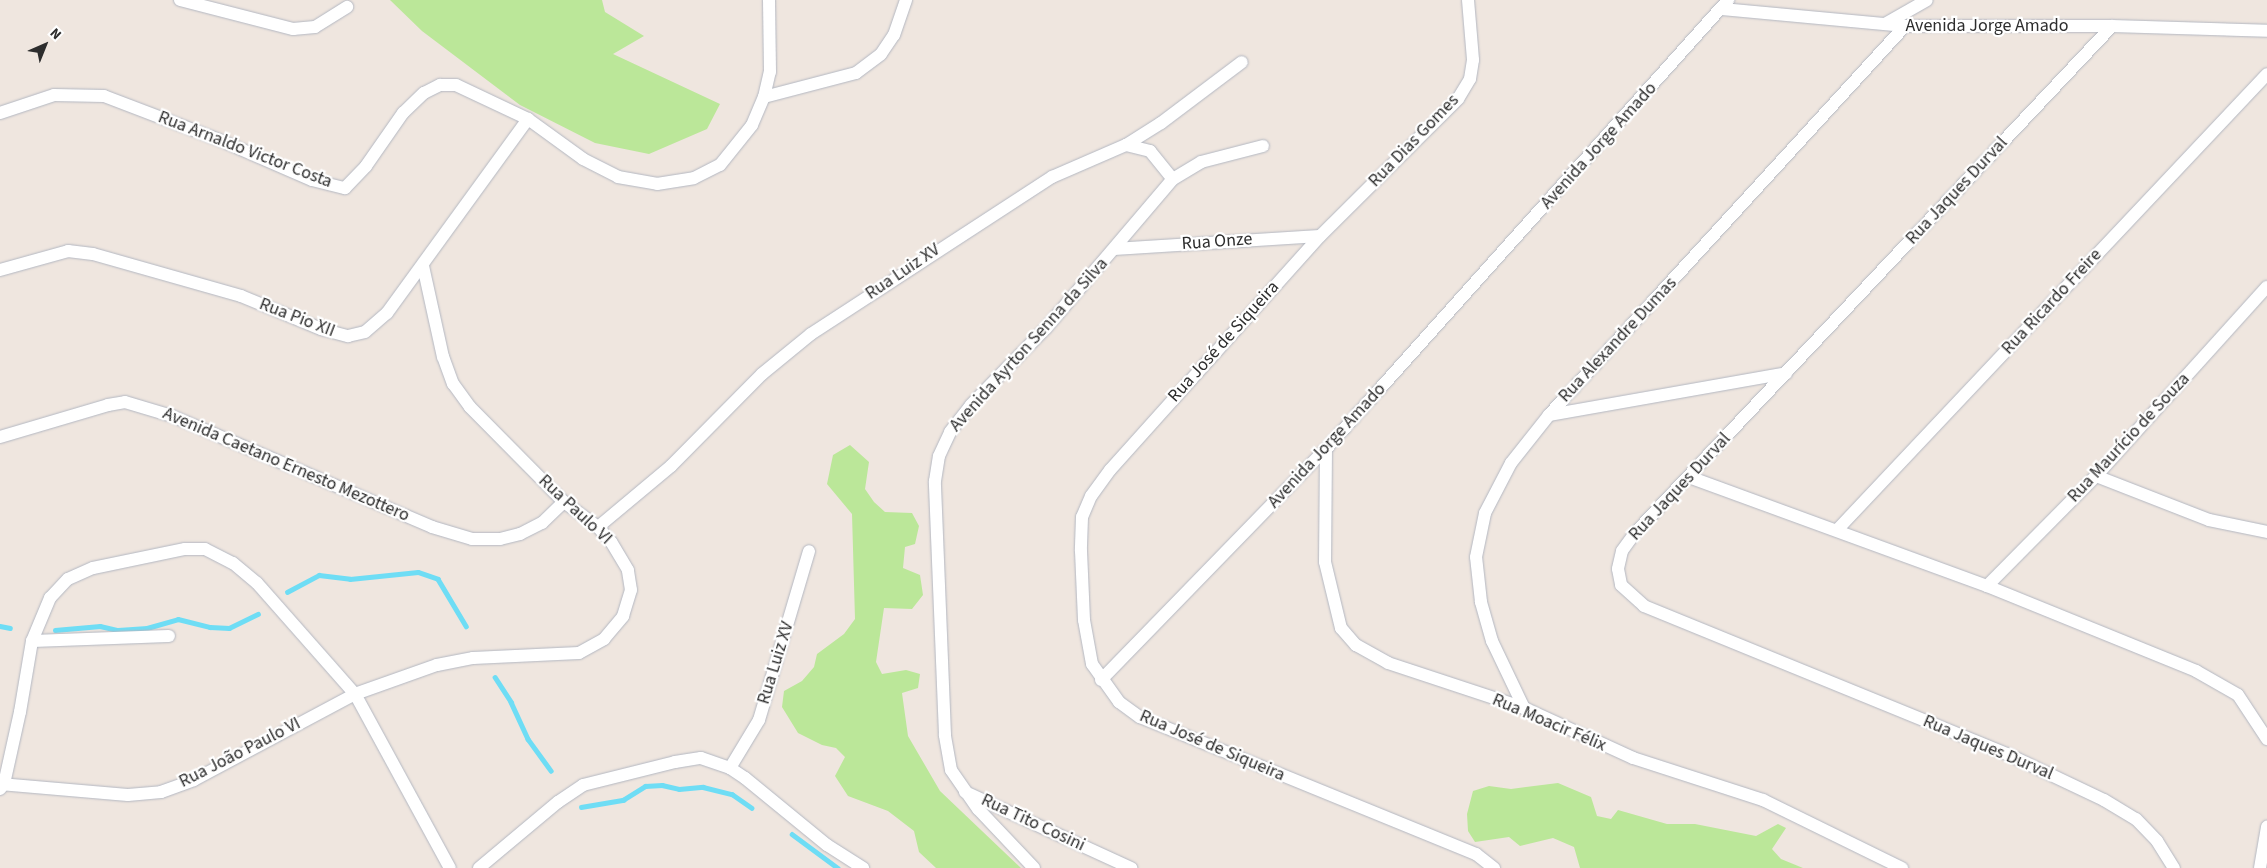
<!DOCTYPE html>
<html>
<head>
<meta charset="utf-8">
<style>
	body { margin:0 }
	#map { position:relative; width:2267px; height:868px; overflow:hidden; background:#efe6df; font-family:"Source Sans 3",sans-serif }
	div>[style] { position:absolute }
	.green>* { inset:0; background:#bbe799 }
	.stream>* { height:4.5px; margin:-2.25px; padding:0 2.25px; transform-origin:2.25px; border-radius:2.25px; background:#6eddf5 }
	.roads { filter:drop-shadow(0 0 1px #b3b7c1) drop-shadow(0 0 1px #b3b7c1) }
	.minor>* { height:12px; margin:-6px; padding:0 6px; transform-origin:6px; border-radius:6px; background:#fff }
	span { translate:-50% -50%; white-space:nowrap; text-align:center; line-height:1.15; -webkit-text-stroke:4.5px #fff; paint-order:stroke }
	.street-label { font-size:18px; color:#2d2d2d }
	.north { position:absolute; left:20px; top:20px; width:50px; height:50px; -webkit-text-stroke:4px #fff; paint-order:stroke; rotate:44deg; font-size:14px; font-weight:700; line-height:20px; text-align:center; color:#2d2d2d }
	.north::after { content:''; display:block; margin:auto; width:18px; height:22px; background:#2d2d2d; clip-path:polygon(50% 0,100% 100%,50% 72%,0 100%) }
</style>
</head>
<body>
<div id="map">
	<div class="green">
		<i style="clip-path:polygon(390px 0,602px 0,605px 12px,644px 36px,613px 54px,720px 104px,707px 129px,649px 154px,595px 143px,520px 105px,422px 31px)"></i>
		<i style="clip-path:polygon(850px 445px,869px 462px,865px 489px,874px 502px,885px 512px,912px 513px,919px 526px,915px 544px,905px 547px,903px 568px,920px 575px,923px 595px,912px 609px,884px 608px,876px 662px,882px 674px,906px 670px,920px 674px,918px 688px,902px 693px,908px 736px,940px 791px,1021px 868px,936px 868px,919px 852px,914px 831px,888px 811px,848px 796px,835px 776px,845px 757px,836px 748px,822px 745px,798px 733px,782px 707px,784px 691px,802px 681px,814px 667px,817px 654px,844px 634px,855px 619px,852px 514px,827px 484px,833px 455px)"></i>
		<i style="clip-path:polygon(1558px 783px,1591px 797px,1597px 816px,1611px 819px,1618px 810px,1667px 824px,1695px 824px,1756px 836px,1778px 824px,1786px 828px,1772px 849px,1781px 859px,1803px 868px,1580px 868px,1574px 847px,1553px 838px,1520px 846px,1509px 837px,1475px 842px,1468px 831px,1467px 814px,1473px 791px,1489px 786px,1511px 789px)"></i>
	</div>
	<div class="stream">
		<i style="left:287px;top:592px;width:36px;rotate:-28deg"></i>
		<i style="left:319px;top:575px;width:31px;rotate:7deg"></i>
		<i style="left:350px;top:579px;width:68px;rotate:-5.9deg"></i>
		<i style="left:418px;top:572px;width:21px;rotate:19deg"></i>
		<i style="left:438px;top:579px;width:55px;rotate:59.2deg"></i>
		<i style="left:0;top:626px;width:10px;rotate:11deg"></i>
		<i style="left:55px;top:630px;width:45px;rotate:-5.1deg"></i>
		<i style="left:100px;top:626px;width:18px;rotate:13deg"></i>
		<i style="left:118px;top:630px;width:29px;rotate:-4deg"></i>
		<i style="left:147px;top:628px;width:32px;rotate:-16deg"></i>
		<i style="left:178px;top:619px;width:33px;rotate:14deg"></i>
		<i style="left:210px;top:627px;width:19px;rotate:3deg"></i>
		<i style="left:229px;top:628px;width:32px;rotate:-26deg"></i>
		<i style="left:495px;top:677px;width:30px;rotate:57deg"></i>
		<i style="left:511px;top:702px;width:41px;rotate:65.3deg"></i>
		<i style="left:528px;top:739px;width:39px;rotate:54deg"></i>
		<i style="left:581px;top:807px;width:43px;rotate:-9.5deg"></i>
		<i style="left:623px;top:800px;width:26px;rotate:-32deg"></i>
		<i style="left:645px;top:786px;width:17px;rotate:-3deg"></i>
		<i style="left:662px;top:785px;width:17px;rotate:13deg"></i>
		<i style="left:679px;top:789px;width:24px;rotate:-5deg"></i>
		<i style="left:703px;top:787px;width:30px;rotate:14deg"></i>
		<i style="left:732px;top:794px;width:24px;rotate:35deg"></i>
		<i style="left:792px;top:834px;width:57px;rotate:36.5deg"></i>
	</div>
	<div class="roads">
		<div class="minor">
			<i style="left:180px;top:0;width:117px;rotate:14.4deg"></i>
			<i style="left:293px;top:29px;width:22px;rotate:-5deg"></i>
			<i style="left:315px;top:27px;width:38px;rotate:-32deg"></i>
			<i style="left:1468px;top:0;width:60px;rotate:85.2deg"></i>
			<i style="left:1473px;top:60px;width:19px;rotate:99deg"></i>
			<i style="left:1470px;top:79px;width:23px;rotate:121deg"></i>
			<i style="left:1458px;top:99px;width:194px;rotate:135.2deg"></i>
			<i style="left:1320px;top:236px;width:314px;rotate:131.9deg"></i>
			<i style="left:1110px;top:470px;width:32px;rotate:126deg"></i>
			<i style="left:1091px;top:496px;width:23px;rotate:113deg"></i>
			<i style="left:1082px;top:517px;width:34px;rotate:92deg"></i>
			<i style="left:1081px;top:551px;width:69px;rotate:87.5deg"></i>
			<i style="left:1084px;top:620px;width:45px;rotate:79.7deg"></i>
			<i style="left:1092px;top:664px;width:47px;rotate:54.6deg"></i>
			<i style="left:1119px;top:702px;width:26px;rotate:36deg"></i>
			<i style="left:1140px;top:717px;width:363px;rotate:22.2deg"></i>
			<i style="left:1476px;top:854px;width:23px;rotate:38deg"></i>
			<i style="left:1722px;top:9px;width:184px;rotate:5.3deg"></i>
			<i style="left:1905px;top:26px;width:207px"></i>
			<i style="left:2112px;top:26px;width:155px;rotate:1.8deg"></i>
			<i style="left:1885px;top:24px;width:48px;rotate:-29.7deg"></i>
			<i style="left:2112px;top:26px;width:696px;rotate:133.25deg"></i>
			<i style="left:1635px;top:533px;width:22px;rotate:126deg"></i>
			<i style="left:1622px;top:551px;width:18px;rotate:103deg"></i>
			<i style="left:1618px;top:569px;width:16px;rotate:79deg"></i>
			<i style="left:1621px;top:585px;width:31px;rotate:42deg"></i>
			<i style="left:1644px;top:606px;width:392px;rotate:22.2deg"></i>
			<i style="left:2007px;top:754px;width:107px;rotate:25.4deg"></i>
			<i style="left:2104px;top:800px;width:37px;rotate:31deg"></i>
			<i style="left:2136px;top:819px;width:30px;rotate:46deg"></i>
			<i style="left:2157px;top:841px;width:32px;rotate:58deg"></i>
			<i style="left:764px;top:97px;width:95px;rotate:-14.6deg"></i>
			<i style="left:856px;top:73px;width:31px;rotate:-37deg"></i>
			<i style="left:881px;top:54px;width:23px;rotate:-56deg"></i>
			<i style="left:894px;top:35px;width:37px;rotate:-71deg"></i>
			<i style="left:0;top:113px;width:57px;rotate:-18.4deg"></i>
			<i style="left:54px;top:95px;width:50px;rotate:1.1deg"></i>
			<i style="left:104px;top:96px;width:126px;rotate:20.9deg"></i>
			<i style="left:222px;top:141px;width:98px;rotate:23.4deg"></i>
			<i style="left:312px;top:180px;width:34px;rotate:14deg"></i>
			<i style="left:345px;top:188px;width:30px;rotate:-46deg"></i>
			<i style="left:366px;top:166px;width:65px;rotate:-55.1deg"></i>
			<i style="left:403px;top:113px;width:29px;rotate:-44deg"></i>
			<i style="left:424px;top:93px;width:18px;rotate:-27deg"></i>
			<i style="left:440px;top:85px;width:16px"></i>
			<i style="left:456px;top:85px;width:80px;rotate:25.3deg"></i>
			<i style="left:528px;top:119px;width:68px;rotate:36deg"></i>
			<i style="left:583px;top:159px;width:39px;rotate:27deg"></i>
			<i style="left:618px;top:177px;width:40px;rotate:10deg"></i>
			<i style="left:657px;top:184px;width:37px;rotate:-9deg"></i>
			<i style="left:694px;top:178px;width:29px;rotate:-27deg"></i>
			<i style="left:720px;top:165px;width:51px;rotate:-51.3deg"></i>
			<i style="left:752px;top:125px;width:30px;rotate:-67deg"></i>
			<i style="left:764px;top:97px;width:26px;rotate:-77deg"></i>
			<i style="left:770px;top:72px;width:72px;rotate:-90.8deg"></i>
			<i style="left:1126px;top:145px;width:25px;rotate:14deg"></i>
			<i style="left:1150px;top:151px;width:36px;rotate:51deg"></i>
			<i style="left:1114px;top:249px;width:206px;rotate:-3.6deg"></i>
			<i style="left:0;top:270px;width:71px;rotate:-15.6deg"></i>
			<i style="left:68px;top:251px;width:25px;rotate:7deg"></i>
			<i style="left:93px;top:254px;width:154px;rotate:15.8deg"></i>
			<i style="left:241px;top:296px;width:87px;rotate:22.4deg"></i>
			<i style="left:321px;top:329px;width:28px;rotate:15deg"></i>
			<i style="left:348px;top:336px;width:17px;rotate:-13deg"></i>
			<i style="left:365px;top:332px;width:29px;rotate:-41deg"></i>
			<i style="left:387px;top:313px;width:240px;rotate:-54deg"></i>
			<i style="left:1549px;top:415px;width:241px;rotate:-10deg"></i>
			<i style="left:0;top:437px;width:113px;rotate:-16.5deg"></i>
			<i style="left:108px;top:405px;width:17px;rotate:-10deg"></i>
			<i style="left:125px;top:402px;width:49px;rotate:16.6deg"></i>
			<i style="left:172px;top:416px;width:283px;rotate:23.1deg"></i>
			<i style="left:432px;top:527px;width:42px;rotate:16.7deg"></i>
			<i style="left:472px;top:539px;width:28px"></i>
			<i style="left:500px;top:539px;width:21px;rotate:-14deg"></i>
			<i style="left:520px;top:534px;width:25px;rotate:-27deg"></i>
			<i style="left:542px;top:523px;width:30px;rotate:-44deg"></i>
			<i style="left:1326px;top:449px;width:113px;rotate:90.5deg"></i>
			<i style="left:1325px;top:562px;width:68px;rotate:76.4deg"></i>
			<i style="left:1341px;top:628px;width:23px;rotate:49deg"></i>
			<i style="left:1356px;top:645px;width:37px;rotate:29deg"></i>
			<i style="left:1388px;top:663px;width:143px;rotate:18.3deg"></i>
			<i style="left:1524px;top:708px;width:120px;rotate:24.6deg"></i>
			<i style="left:1633px;top:758px;width:137px;rotate:17.9deg"></i>
			<i style="left:1763px;top:800px;width:155px;rotate:26.1deg"></i>
			<i style="left:2096px;top:476px;width:121px;rotate:21.3deg"></i>
			<i style="left:2209px;top:520px;width:59px;rotate:11.7deg"></i>
			<i style="left:1689px;top:477px;width:317px;rotate:20.1deg"></i>
			<i style="left:1987px;top:586px;width:226px;rotate:22.1deg"></i>
			<i style="left:2196px;top:671px;width:48px;rotate:29.7deg"></i>
			<i style="left:2238px;top:695px;width:53px;rotate:56.6deg"></i>
			<i style="left:598px;top:527px;width:95px;rotate:-39.9deg"></i>
			<i style="left:671px;top:466px;width:129px;rotate:-45.3deg"></i>
			<i style="left:762px;top:374px;width:63px;rotate:-39.2deg"></i>
			<i style="left:811px;top:334px;width:288px;rotate:-33.1deg"></i>
			<i style="left:1052px;top:177px;width:81px;rotate:-23.4deg"></i>
			<i style="left:1126px;top:145px;width:41px;rotate:-32.2deg"></i>
			<i style="left:1161px;top:123px;width:101px;rotate:-37deg"></i>
			<i style="left:1838px;top:529px;width:625px;rotate:-46.68deg"></i>
			<i style="left:1987px;top:586px;width:155px;rotate:-45.3deg"></i>
			<i style="left:2096px;top:476px;width:255px;rotate:-47.9deg"></i>
			<i style="left:32px;top:641px;width:137px;rotate:-2.1deg"></i>
			<i style="left:1101px;top:680px;width:322px;rotate:-45.8deg"></i>
			<i style="left:1326px;top:449px;width:603px;rotate:-48.16deg"></i>
			<i style="left:1524px;top:708px;width:74px;rotate:-115.5deg"></i>
			<i style="left:1492px;top:641px;width:41px;rotate:-105.8deg"></i>
			<i style="left:1481px;top:602px;width:45px;rotate:-96.3deg"></i>
			<i style="left:1476px;top:557px;width:45px;rotate:-78.4deg"></i>
			<i style="left:1485px;top:513px;width:56px;rotate:-62.5deg"></i>
			<i style="left:1511px;top:463px;width:61px;rotate:-51.6deg"></i>
			<i style="left:1549px;top:415px;width:527px;rotate:-47.54deg"></i>
			<i style="left:730px;top:768px;width:56px;rotate:-58.9deg"></i>
			<i style="left:759px;top:720px;width:176px;rotate:-73.5deg"></i>
			<i style="left:0;top:784px;width:128px;rotate:4.9deg"></i>
			<i style="left:128px;top:795px;width:33px;rotate:-5deg"></i>
			<i style="left:161px;top:792px;width:35px;rotate:-20deg"></i>
			<i style="left:194px;top:780px;width:183px;rotate:-28.1deg"></i>
			<i style="left:355px;top:694px;width:87px;rotate:-19.5deg"></i>
			<i style="left:437px;top:665px;width:37px;rotate:-11deg"></i>
			<i style="left:473px;top:658px;width:106px;rotate:-2.7deg"></i>
			<i style="left:579px;top:653px;width:29px;rotate:-29deg"></i>
			<i style="left:604px;top:639px;width:30px;rotate:-50deg"></i>
			<i style="left:623px;top:616px;width:27px;rotate:-73deg"></i>
			<i style="left:631px;top:590px;width:20px;rotate:-99deg"></i>
			<i style="left:628px;top:570px;width:33px;rotate:-121deg"></i>
			<i style="left:611px;top:542px;width:20px;rotate:-131deg"></i>
			<i style="left:598px;top:527px;width:42px;rotate:-143.7deg"></i>
			<i style="left:564px;top:502px;width:134px;rotate:-134.7deg"></i>
			<i style="left:470px;top:407px;width:29px;rotate:-126deg"></i>
			<i style="left:453px;top:384px;width:29px;rotate:-110deg"></i>
			<i style="left:443px;top:357px;width:93px;rotate:-102.4deg"></i>
			<i style="left:0;top:789px;width:6px;rotate:-51deg"></i>
			<i style="left:4px;top:784px;width:74px;rotate:-77.5deg"></i>
			<i style="left:20px;top:712px;width:72px;rotate:-80.4deg"></i>
			<i style="left:32px;top:641px;width:47px;rotate:-67.3deg"></i>
			<i style="left:50px;top:598px;width:26px;rotate:-47deg"></i>
			<i style="left:68px;top:579px;width:27px;rotate:-24deg"></i>
			<i style="left:93px;top:568px;width:94px;rotate:-11.7deg"></i>
			<i style="left:185px;top:549px;width:20px"></i>
			<i style="left:205px;top:549px;width:31px;rotate:27deg"></i>
			<i style="left:233px;top:563px;width:31px;rotate:40deg"></i>
			<i style="left:257px;top:583px;width:148px;rotate:48.6deg"></i>
			<i style="left:355px;top:694px;width:198px;rotate:61.4deg"></i>
			<i style="left:965px;top:792px;width:183px;rotate:24.6deg"></i>
			<i style="left:479px;top:868px;width:103px;rotate:-39.9deg"></i>
			<i style="left:558px;top:802px;width:30px;rotate:-34deg"></i>
			<i style="left:583px;top:785px;width:95px;rotate:-14deg"></i>
			<i style="left:675px;top:762px;width:26px;rotate:-9deg"></i>
			<i style="left:701px;top:758px;width:31px;rotate:19deg"></i>
			<i style="left:730px;top:768px;width:18px;rotate:34deg"></i>
			<i style="left:745px;top:778px;width:106px;rotate:39.3deg"></i>
			<i style="left:827px;top:845px;width:43px;rotate:32.6deg"></i>
			<i style="left:1034px;top:868px;width:81px;rotate:-133.5deg"></i>
			<i style="left:978px;top:809px;width:47px;rotate:-124.7deg"></i>
			<i style="left:951px;top:770px;width:36px;rotate:-100deg"></i>
			<i style="left:945px;top:735px;width:254px;rotate:-92.3deg"></i>
			<i style="left:935px;top:481px;width:25px;rotate:-81deg"></i>
			<i style="left:939px;top:456px;width:26px;rotate:-65deg"></i>
			<i style="left:950px;top:432px;width:34px;rotate:-52deg"></i>
			<i style="left:971px;top:405px;width:107px;rotate:-45.8deg"></i>
			<i style="left:1046px;top:328px;width:196px;rotate:-49.6deg"></i>
			<i style="left:1173px;top:179px;width:33px;rotate:-31deg"></i>
			<i style="left:1201px;top:162px;width:64px;rotate:-14.5deg"></i>
			<i style="left:2260px;top:868px;width:42px;rotate:-80.3deg"></i>
		</div>
	</div>
	<div class="street-label">
		<span style="left:1987px;top:26px">Avenida Jorge Amado</span>
		<span style="left:1414px;top:141px;rotate:-46deg">Rua Dias Gomes</span>
		<span style="left:1599px;top:146px;rotate:-48deg">Avenida Jorge Amado</span>
		<span style="left:245px;top:150px;rotate:21deg">Rua Arnaldo Victor Costa</span>
		<span style="left:1957px;top:191px;rotate:-47deg">Rua Jaques Durval</span>
		<span style="left:1217px;top:242px;rotate:-4deg">Rua Onze</span>
		<span style="left:903px;top:272px;rotate:-34deg">Rua Luiz XV</span>
		<span style="left:2052px;top:302px;rotate:-47deg">Rua Ricardo Freire</span>
		<span style="left:297px;top:318px;rotate:21deg">Rua Pio XII</span>
		<span style="left:1618px;top:340px;rotate:-47deg">Rua Alexandre Dumas</span>
		<span style="left:1224px;top:342px;rotate:-48deg">Rua José de Siqueira</span>
		<span style="left:1029px;top:345px;rotate:-48deg">Avenida Ayrton Senna da Silva</span>
		<span style="left:2129px;top:438px;rotate:-47deg">Rua Maurício de Souza</span>
		<span style="left:1327px;top:446px;rotate:-47deg">Avenida Jorge Amado</span>
		<span style="left:286px;top:465px;rotate:23deg">Avenida Caetano Ernesto Mezottero</span>
		<span style="left:1680px;top:487px;rotate:-47deg">Rua Jaques Durval</span>
		<span style="left:575px;top:510px;rotate:43deg">Rua Paulo VI</span>
		<span style="left:776px;top:663px;rotate:-73deg">Rua Luiz XV</span>
		<span style="left:1549px;top:723px;rotate:23deg">Rua Moacir Félix</span>
		<span style="left:1212px;top:746px;rotate:23deg">Rua José de Siqueira</span>
		<span style="left:1988px;top:748px;rotate:23deg">Rua Jaques Durval</span>
		<span style="left:240px;top:753px;rotate:-27deg">Rua João Paulo VI</span>
		<span style="left:1033px;top:823px;rotate:25deg">Rua Tito Cosini</span>
	</div>
	<div class="north">N</div>
</div>
</body>
</html>
